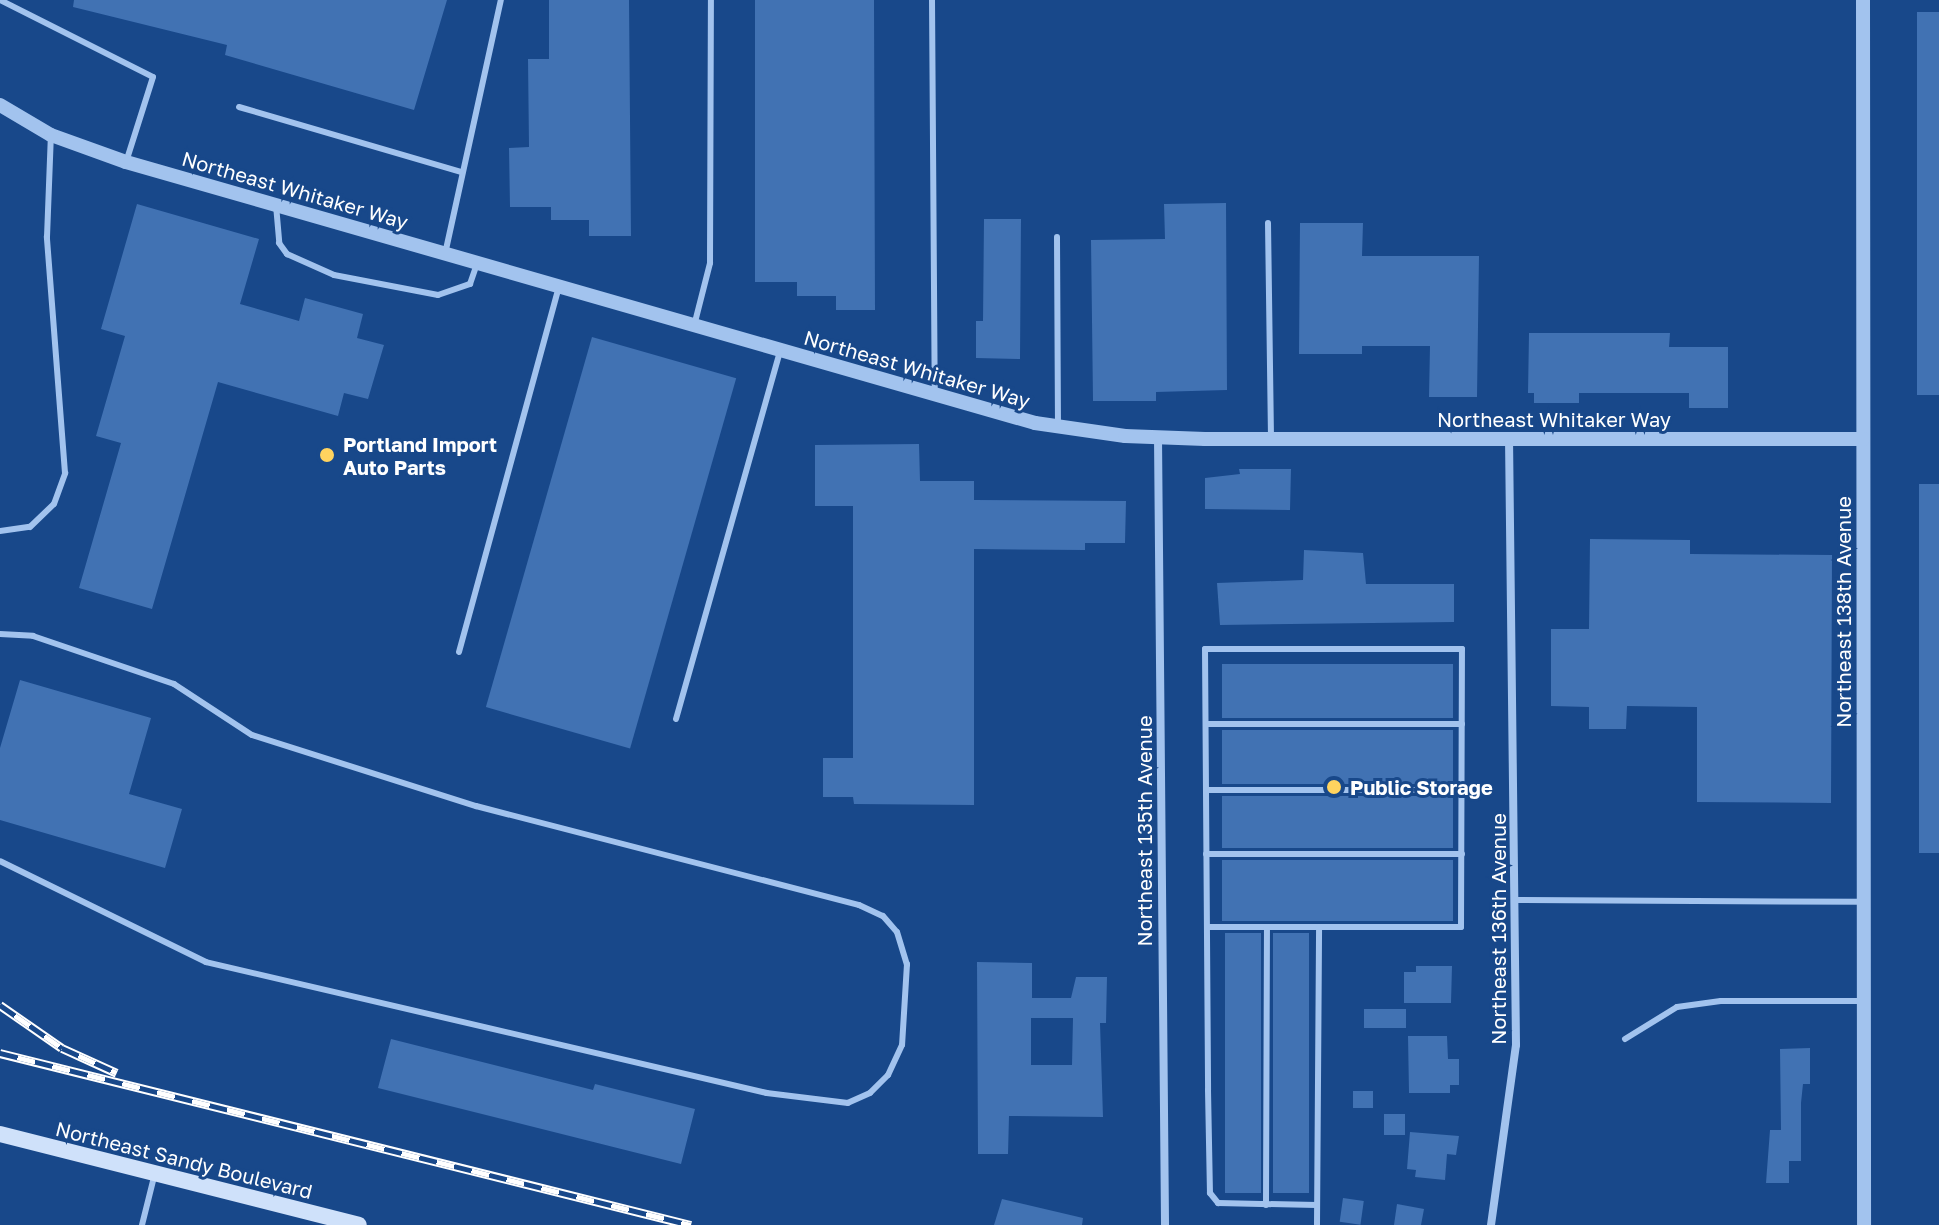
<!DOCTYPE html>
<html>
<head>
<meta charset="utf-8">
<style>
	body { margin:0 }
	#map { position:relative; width:1939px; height:1225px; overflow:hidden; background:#18488a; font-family:"Golos Text",sans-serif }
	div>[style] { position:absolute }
	.building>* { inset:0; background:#4172b3; transform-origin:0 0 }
	.service>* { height:6px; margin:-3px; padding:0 3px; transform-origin:3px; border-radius:3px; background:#a2c3ee }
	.minor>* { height:8px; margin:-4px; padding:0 4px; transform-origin:4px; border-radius:4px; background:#a2c3ee }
	.tertiary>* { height:14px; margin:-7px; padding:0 7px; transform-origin:7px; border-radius:7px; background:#a2c3ee }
	.secondary>* { height:16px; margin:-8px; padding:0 8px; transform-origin:8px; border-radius:8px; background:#cfe1fa }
	.rail>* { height:9px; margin-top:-4.5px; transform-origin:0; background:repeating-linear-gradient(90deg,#18488a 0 18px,#fff 0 36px); box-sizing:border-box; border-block:2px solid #fff }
	.dots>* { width:22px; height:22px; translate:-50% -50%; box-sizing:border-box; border:4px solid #18488a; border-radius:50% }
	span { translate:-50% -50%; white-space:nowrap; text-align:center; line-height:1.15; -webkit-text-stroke:6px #18488a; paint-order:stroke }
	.street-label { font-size:20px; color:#fff }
	.poi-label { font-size:20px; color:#fff; font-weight:700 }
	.left { translate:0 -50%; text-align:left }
</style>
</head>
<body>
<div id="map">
	<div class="building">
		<i style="clip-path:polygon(74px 0,447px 0,414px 110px,225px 55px,227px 45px,73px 7px)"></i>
		<i style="clip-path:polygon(549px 0,629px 0,631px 236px,589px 236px,589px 220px,551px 220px,551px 207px,510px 207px,509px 148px,529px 147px,528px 59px,549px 59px)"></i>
		<i style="clip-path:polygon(755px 0,874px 0,875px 310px,836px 310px,836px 296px,797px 296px,797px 282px,755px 282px)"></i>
		<i style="left:1917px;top:12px;width:22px;height:383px"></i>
		<i style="clip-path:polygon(1226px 203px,1227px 390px,1156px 392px,1156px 401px,1093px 401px,1091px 240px,1165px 239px,1164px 204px)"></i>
		<i style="clip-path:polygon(137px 204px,259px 239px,240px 304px,299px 321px,305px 298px,363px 314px,357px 338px,384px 345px,368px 399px,344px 393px,338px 416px,218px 382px,152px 609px,79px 588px,121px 443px,96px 436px,125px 336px,101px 329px)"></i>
		<i style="clip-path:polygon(984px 219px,1021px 219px,1020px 359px,976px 358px,976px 321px,983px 321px)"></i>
		<i style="clip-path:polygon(1300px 223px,1363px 223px,1362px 256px,1479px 256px,1477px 397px,1429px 397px,1430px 346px,1362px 346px,1362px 354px,1299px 354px)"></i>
		<i style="clip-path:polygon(1529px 333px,1670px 333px,1669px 347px,1728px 347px,1728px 408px,1689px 408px,1689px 393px,1579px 393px,1579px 403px,1534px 403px,1534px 393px,1528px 393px)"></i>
		<i style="left:592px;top:337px;width:150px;height:385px;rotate:16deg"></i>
		<i style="clip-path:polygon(919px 444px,920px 481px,974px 481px,974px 500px,1126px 501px,1125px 543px,1085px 543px,1085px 550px,974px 549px,974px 805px,854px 804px,853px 797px,823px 797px,823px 758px,853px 758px,853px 506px,815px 506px,815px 445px)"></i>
		<i style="clip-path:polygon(1239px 469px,1291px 469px,1290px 510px,1205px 509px,1205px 478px,1240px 474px)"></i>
		<i style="left:1919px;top:484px;width:20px;height:369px"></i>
		<i style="clip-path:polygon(1590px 539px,1690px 540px,1690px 554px,1832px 555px,1831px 803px,1697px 802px,1697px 707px,1627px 706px,1626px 729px,1589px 729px,1589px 707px,1551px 706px,1551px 629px,1589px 629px)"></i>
		<i style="clip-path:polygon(1304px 550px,1363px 553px,1366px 584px,1454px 584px,1454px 622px,1220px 625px,1217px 583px,1303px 580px)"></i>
		<i style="left:1222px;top:664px;width:231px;height:54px"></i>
		<i style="clip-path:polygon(20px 680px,151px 718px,129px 794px,182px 809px,165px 868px,0 820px,0 748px)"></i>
		<i style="left:1222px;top:730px;width:231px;height:54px"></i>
		<i style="left:1222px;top:796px;width:231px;height:52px"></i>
		<i style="left:1222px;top:860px;width:231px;height:61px"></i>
		<i style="left:1225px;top:933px;width:36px;height:260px"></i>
		<i style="left:1273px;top:933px;width:36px;height:260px"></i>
		<i style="clip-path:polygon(evenodd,977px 962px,1032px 963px,1032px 998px,1071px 998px,1076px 977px,1107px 977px,1106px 1023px,1100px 1023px,1103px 1117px,1009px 1116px,1008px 1154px,978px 1154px,977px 962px,1031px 1018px,1073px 1018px,1072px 1065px,1031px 1065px,1031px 1018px)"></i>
		<i style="clip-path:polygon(1416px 966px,1452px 966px,1451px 1003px,1404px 1003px,1404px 972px,1416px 972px)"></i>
		<i style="left:1364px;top:1009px;width:42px;height:19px"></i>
		<i style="clip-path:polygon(1408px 1036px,1447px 1036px,1448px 1059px,1459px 1059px,1459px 1085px,1450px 1085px,1450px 1093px,1409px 1093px)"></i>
		<i style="clip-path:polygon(391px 1039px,593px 1090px,595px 1084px,695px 1109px,681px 1164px,378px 1088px)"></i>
		<i style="clip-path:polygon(1810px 1048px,1810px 1084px,1803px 1084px,1801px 1103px,1801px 1161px,1789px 1161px,1789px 1183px,1766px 1183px,1770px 1130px,1781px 1130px,1780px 1049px)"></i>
		<i style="left:1353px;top:1091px;width:20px;height:17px"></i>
		<i style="left:1384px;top:1114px;width:21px;height:21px"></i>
		<i style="clip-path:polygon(1410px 1132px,1459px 1136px,1456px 1155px,1447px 1154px,1445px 1180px,1415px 1177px,1416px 1170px,1407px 1169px)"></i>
		<i style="left:1343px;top:1198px;width:21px;height:24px;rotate:8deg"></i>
		<i style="clip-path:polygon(1002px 1199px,1083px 1218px,1082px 1225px,994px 1225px)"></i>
		<i style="clip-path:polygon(1397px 1204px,1424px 1209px,1421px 1225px,1394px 1225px)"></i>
	</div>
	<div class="service">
		<i style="left:0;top:0;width:171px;rotate:26.7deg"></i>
		<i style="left:153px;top:77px;width:89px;rotate:107.6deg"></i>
		<i style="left:932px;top:0;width:392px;rotate:89.6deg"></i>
		<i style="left:239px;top:107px;width:232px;rotate:16.3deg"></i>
		<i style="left:276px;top:205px;width:38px;rotate:85deg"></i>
		<i style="left:279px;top:243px;width:14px;rotate:54deg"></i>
		<i style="left:287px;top:254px;width:51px;rotate:24.1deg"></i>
		<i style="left:334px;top:275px;width:106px;rotate:10.9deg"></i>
		<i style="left:438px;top:295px;width:34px;rotate:-19deg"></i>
		<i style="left:470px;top:284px;width:21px;rotate:-71deg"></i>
		<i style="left:1268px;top:223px;width:216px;rotate:89.2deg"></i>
		<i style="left:1057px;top:237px;width:190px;rotate:89.7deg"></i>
		<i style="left:445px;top:254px;width:260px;rotate:-77.6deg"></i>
		<i style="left:694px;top:326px;width:65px;rotate:-75.7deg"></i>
		<i style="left:710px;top:263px;width:263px;rotate:-89.8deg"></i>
		<i style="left:0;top:531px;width:30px;rotate:-8deg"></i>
		<i style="left:30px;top:527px;width:33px;rotate:-44deg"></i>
		<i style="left:54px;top:504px;width:33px;rotate:-70deg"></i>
		<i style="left:65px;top:473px;width:237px;rotate:-94.4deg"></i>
		<i style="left:47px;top:237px;width:102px;rotate:-87.8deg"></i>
		<i style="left:0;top:634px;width:33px;rotate:3deg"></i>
		<i style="left:33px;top:636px;width:149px;rotate:18.8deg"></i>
		<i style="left:174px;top:684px;width:93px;rotate:33.2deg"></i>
		<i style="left:252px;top:735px;width:235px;rotate:17.6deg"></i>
		<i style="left:476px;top:806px;width:396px;rotate:14.5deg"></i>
		<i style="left:859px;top:905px;width:26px;rotate:25deg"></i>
		<i style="left:883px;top:916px;width:21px;rotate:49deg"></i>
		<i style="left:897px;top:932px;width:34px;rotate:73deg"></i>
		<i style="left:907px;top:964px;width:81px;rotate:93.5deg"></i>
		<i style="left:902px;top:1045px;width:33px;rotate:115deg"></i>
		<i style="left:888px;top:1075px;width:25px;rotate:135deg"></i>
		<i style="left:870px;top:1093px;width:24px;rotate:156deg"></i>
		<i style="left:848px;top:1103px;width:82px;rotate:-173deg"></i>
		<i style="left:767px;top:1093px;width:576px;rotate:-166.86deg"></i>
		<i style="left:206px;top:962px;width:229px;rotate:-153.9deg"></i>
		<i style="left:459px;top:652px;width:378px;rotate:-74.7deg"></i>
		<i style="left:676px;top:719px;width:382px;rotate:-74.2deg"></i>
		<i style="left:1206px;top:724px;width:256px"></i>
		<i style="left:1206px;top:790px;width:256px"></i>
		<i style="left:1206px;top:854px;width:256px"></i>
		<i style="left:1515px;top:900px;width:348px;rotate:0.3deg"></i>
		<i style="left:1207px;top:927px;width:254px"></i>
		<i style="left:1461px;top:927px;width:278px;rotate:-89.8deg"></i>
		<i style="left:1462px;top:649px;width:257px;rotate:180deg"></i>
		<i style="left:1205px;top:649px;width:441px;rotate:89.6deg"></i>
		<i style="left:1208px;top:1090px;width:103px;rotate:88.9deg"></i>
		<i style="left:1210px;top:1193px;width:13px;rotate:51deg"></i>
		<i style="left:1218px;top:1203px;width:99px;rotate:1.2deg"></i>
		<i style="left:1625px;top:1039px;width:61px;rotate:-31.6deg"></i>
		<i style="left:1677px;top:1007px;width:44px;rotate:-7.8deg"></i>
		<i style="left:1721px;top:1001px;width:142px"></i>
		<i style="left:1266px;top:1205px;width:278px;rotate:-89.8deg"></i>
		<i style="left:142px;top:1225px;width:54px;rotate:-76deg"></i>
		<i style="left:1317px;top:1225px;width:298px;rotate:-89.6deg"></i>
	</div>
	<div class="minor">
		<i style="left:1158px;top:437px;width:788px;rotate:89.49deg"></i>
		<i style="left:1491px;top:1225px;width:182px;rotate:-82.1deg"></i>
		<i style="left:1516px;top:1045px;width:606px;rotate:-90.66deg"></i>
	</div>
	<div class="tertiary">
		<i style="left:1863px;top:0;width:1225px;rotate:89.95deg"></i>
		<i style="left:0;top:105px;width:59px;rotate:30.5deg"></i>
		<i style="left:51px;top:135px;width:80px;rotate:19.8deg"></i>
		<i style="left:126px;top:162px;width:946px;rotate:16.02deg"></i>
		<i style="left:1035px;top:423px;width:91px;rotate:8.2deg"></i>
		<i style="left:1125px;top:436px;width:80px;rotate:2.1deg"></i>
		<i style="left:1205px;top:439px;width:658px"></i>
	</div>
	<div class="secondary">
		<i style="left:0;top:1134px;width:370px;rotate:14.2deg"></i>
	</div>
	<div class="rail">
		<i style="left:0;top:1005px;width:75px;rotate:34.7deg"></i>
		<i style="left:62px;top:1048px;width:60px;rotate:24.4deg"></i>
		<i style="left:0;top:1053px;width:712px;rotate:13.98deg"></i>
	</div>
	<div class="dots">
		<i style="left:327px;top:455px;background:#ffd35f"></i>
		<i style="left:1334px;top:787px;background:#ffd35f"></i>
	</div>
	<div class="street-label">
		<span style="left:295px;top:190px;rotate:16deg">Northeast Whitaker Way</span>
		<span style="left:917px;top:369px;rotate:16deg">Northeast Whitaker Way</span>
		<span style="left:1554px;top:419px">Northeast Whitaker Way</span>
		<span style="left:1843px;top:612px;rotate:-90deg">Northeast 138th Avenue</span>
		<span style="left:1144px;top:831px;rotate:-90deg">Northeast 135th Avenue</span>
		<span style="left:1498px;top:929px;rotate:-90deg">Northeast 136th Avenue</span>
		<span style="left:184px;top:1160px;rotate:14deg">Northeast Sandy Boulevard</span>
	</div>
	<div class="poi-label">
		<span class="left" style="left:343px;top:456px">Portland Import<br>Auto Parts</span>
		<span class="left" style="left:1350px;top:787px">Public Storage</span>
	</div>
</div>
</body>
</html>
